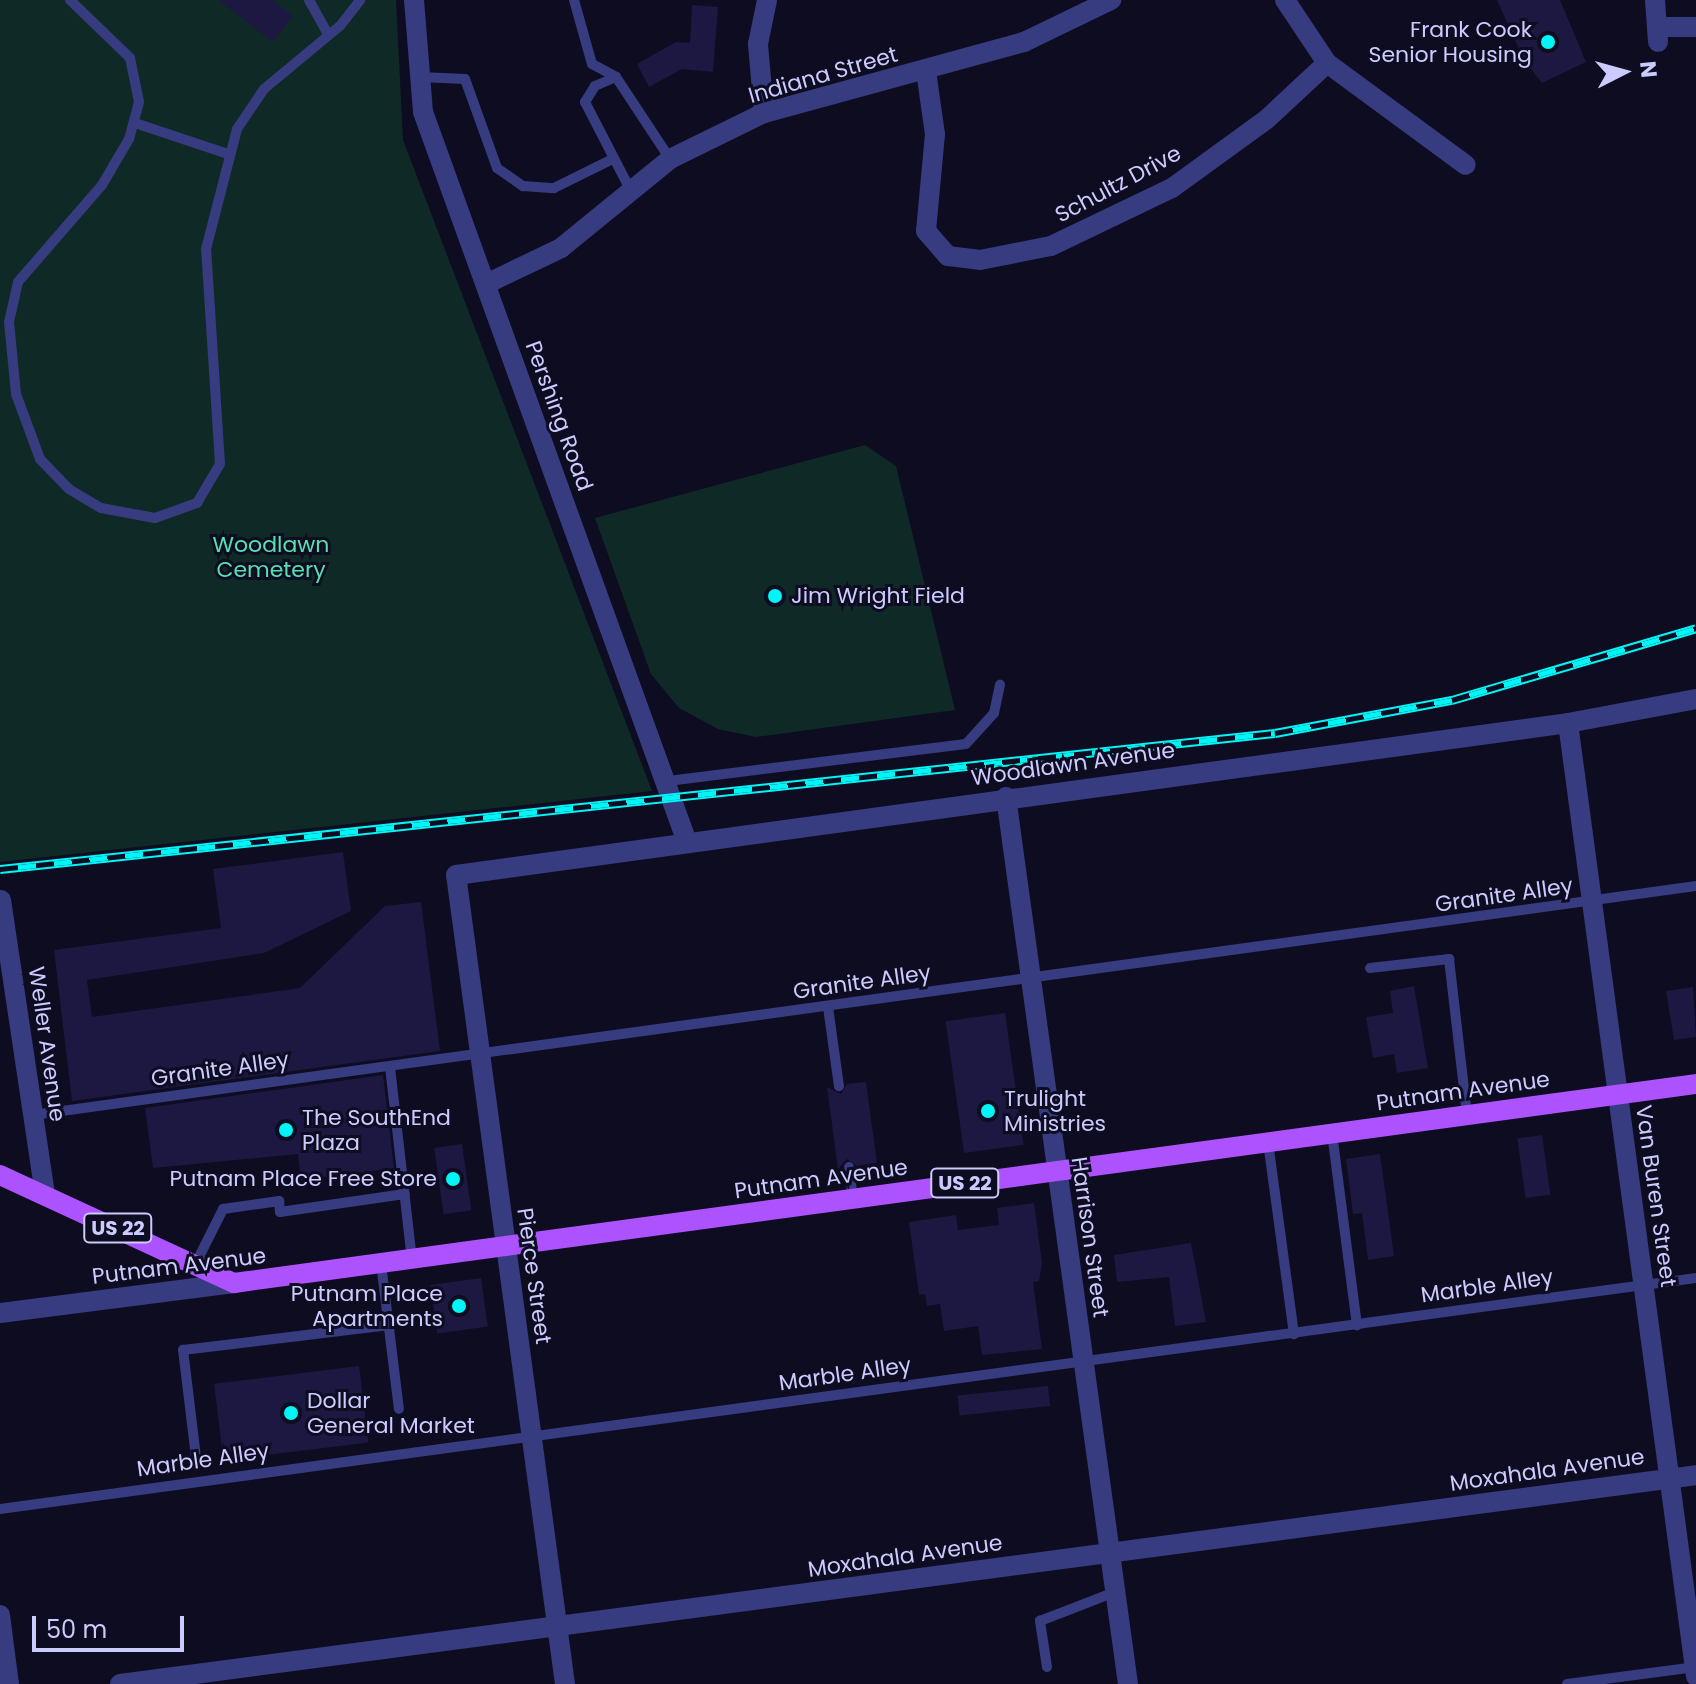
<!DOCTYPE html>
<html>
<head>
<meta charset="utf-8">
<style>
	body { margin:0 }
	#map { position:relative; width:1696px; height:1684px; overflow:hidden; background:#0e0c20; font-family:Poppins,sans-serif }
	div>[style] { position:absolute }
	.green>* { inset:0; background:#0f2a26 }
	.building>* { inset:0; background:#1c1841; transform-origin:0 0 }
	.service>* { height:10px; margin:-5px; padding:0 5px; transform-origin:5px; border-radius:5px; background:#373b80 }
	.minor>* { height:20px; margin:-10px; padding:0 10px; transform-origin:10px; border-radius:10px; background:#373b80 }
	.tertiary>* { height:20px; margin:-10px; padding:0 10px; transform-origin:10px; border-radius:10px; background:#373b80 }
	.primary>* { height:20px; margin:-10px; padding:0 10px; transform-origin:10px; border-radius:10px; background:#ad52ff }
	.rail>* { height:9px; margin-top:-4.5px; transform-origin:0; background:repeating-linear-gradient(90deg,#0e0c20 0 18px,#00f6f6 0 36px); box-sizing:border-box; border-block:2px solid #00f6f6 }
	.dots>* { width:22px; height:22px; translate:-50% -50%; box-sizing:border-box; border:4px solid #0e0c20; border-radius:50% }
	span { translate:-50% -50%; white-space:nowrap; text-align:center; line-height:1.15; -webkit-text-stroke:6px #0e0c20; paint-order:stroke }
	.shield-label span { padding:2px 6px; background:#0e0c20; border:2px solid; border-radius:6px; -webkit-text-stroke-width:0 }
	.shield-label { font-size:20px; color:#cccbff; font-weight:700 }
	.poi-label { font-size:22px; color:#cccbff }
	.right { translate:-100% -50%; text-align:right }
	.left { translate:0 -50%; text-align:left }
	.street-label { font-size:22px; color:#cccbff }
	.park-label { font-size:22px; color:#56e0b0 }
	.north { position:absolute; left:1584px; top:32px; width:80px; height:80px; -webkit-text-stroke:6px #0e0c20; paint-order:stroke; rotate:84deg; font-size:22px; font-weight:700; line-height:32px; text-align:center; color:#cccbff }
	.north::after { content:''; display:block; margin:auto; width:28px; height:36px; background:#cccbff; clip-path:polygon(50% 0,100% 100%,50% 72%,0 100%) }
	.scale { position:absolute; left:32px; top:1616px; width:152px; height:36px; box-sizing:border-box; border:4px solid #cccbff; border-top:0; padding-left:10px; font-size:24px; line-height:28px; white-space:nowrap; color:#cccbff; -webkit-text-stroke:6px #0e0c20; paint-order:stroke }
</style>
</head>
<body>
<div id="map">
	<div class="green">
		<i style="clip-path:polygon(0 0,396px 0,403px 140px,652px 791px,0 862px)"></i>
		<i style="clip-path:polygon(865px 445px,896px 466px,955px 710px,756px 737px,718px 729px,679px 708px,651px 674px,595px 518px)"></i>
	</div>
	<div class="building">
		<i style="clip-path:polygon(218px 0,272px 0,293px 16px,273px 42px)"></i>
		<i style="clip-path:polygon(1497px 0,1560px 0,1586px 62px,1542px 83px,1524px 60px)"></i>
		<i style="clip-path:polygon(692px 5px,718px 7px,713px 72px,682px 69px,649px 87px,637px 64px,676px 42px,690px 43px)"></i>
		<i style="clip-path:polygon(343px 852px,351px 911px,264px 953px,87px 980px,92px 1017px,300px 988px,385px 906px,421px 902px,440px 1051px,72px 1101px,54px 950px,221px 928px,213px 869px)"></i>
		<i style="clip-path:polygon(1414px 986px,1428px 1068px,1397px 1073px,1394px 1054px,1373px 1058px,1366px 1017px,1393px 1013px,1390px 991px)"></i>
		<i style="clip-path:polygon(1693px 987px,1696px 1037px,1674px 1040px,1666px 991px)"></i>
		<i style="left:1005px;top:1013px;width:133px;height:60px;rotate:82deg"></i>
		<i style="clip-path:polygon(383px 1075px,394px 1168px,301px 1180px,298px 1154px,153px 1168px,145px 1108px)"></i>
		<i style="clip-path:polygon(866px 1082px,877px 1163px,857px 1166px,847px 1159px,838px 1169px,827px 1087px,841px 1094px,847px 1084px)"></i>
		<i style="left:1542px;top:1135px;width:60px;height:25px;rotate:82deg"></i>
		<i style="left:462px;top:1144px;width:67px;height:28px;rotate:82deg"></i>
		<i style="clip-path:polygon(1380px 1154px,1394px 1256px,1368px 1260px,1362px 1213px,1353px 1214px,1346px 1159px)"></i>
		<i style="clip-path:polygon(1034px 1203px,1042px 1263px,1039px 1281px,1033px 1282px,1042px 1349px,982px 1355px,978px 1326px,944px 1331px,940px 1304px,927px 1306px,925px 1294px,919px 1295px,909px 1222px,956px 1215px,958px 1230px,999px 1225px,997px 1208px)"></i>
		<i style="clip-path:polygon(1191px 1243px,1206px 1322px,1175px 1326px,1169px 1277px,1117px 1282px,1114px 1255px)"></i>
		<i style="left:481px;top:1278px;width:49px;height:51px;rotate:82deg"></i>
		<i style="left:359px;top:1366px;width:77px;height:146px;rotate:83deg"></i>
		<i style="left:1048px;top:1386px;width:20px;height:91px;rotate:84deg"></i>
	</div>
	<div class="service">
		<i style="left:70px;top:0;width:83px;rotate:44deg"></i>
		<i style="left:130px;top:58px;width:45px;rotate:78.4deg"></i>
		<i style="left:139px;top:102px;width:38px;rotate:105deg"></i>
		<i style="left:129px;top:139px;width:53px;rotate:120.4deg"></i>
		<i style="left:102px;top:185px;width:128px;rotate:130.9deg"></i>
		<i style="left:18px;top:282px;width:41px;rotate:102.7deg"></i>
		<i style="left:9px;top:322px;width:72px;rotate:84.4deg"></i>
		<i style="left:16px;top:394px;width:69px;rotate:69.7deg"></i>
		<i style="left:40px;top:459px;width:42px;rotate:46deg"></i>
		<i style="left:69px;top:489px;width:37px;rotate:31deg"></i>
		<i style="left:101px;top:508px;width:55px;rotate:10.5deg"></i>
		<i style="left:155px;top:518px;width:45px;rotate:-19.7deg"></i>
		<i style="left:197px;top:503px;width:45px;rotate:-59.5deg"></i>
		<i style="left:220px;top:464px;width:215px;rotate:-93.7deg"></i>
		<i style="left:206px;top:249px;width:124px;rotate:-75.5deg"></i>
		<i style="left:237px;top:129px;width:48px;rotate:-56deg"></i>
		<i style="left:264px;top:89px;width:99px;rotate:-39.7deg"></i>
		<i style="left:340px;top:26px;width:33px;rotate:-52deg"></i>
		<i style="left:309px;top:0;width:39px;rotate:61deg"></i>
		<i style="left:574px;top:0;width:66px;rotate:74.3deg"></i>
		<i style="left:592px;top:64px;width:27px;rotate:28deg"></i>
		<i style="left:616px;top:77px;width:98px;rotate:56.6deg"></i>
		<i style="left:420px;top:77px;width:45px;rotate:2.5deg"></i>
		<i style="left:465px;top:79px;width:95px;rotate:70.2deg"></i>
		<i style="left:497px;top:168px;width:32px;rotate:35deg"></i>
		<i style="left:523px;top:186px;width:31px;rotate:4deg"></i>
		<i style="left:554px;top:188px;width:66px;rotate:-26.2deg"></i>
		<i style="left:616px;top:77px;width:23px;rotate:157deg"></i>
		<i style="left:595px;top:86px;width:19px;rotate:122deg"></i>
		<i style="left:585px;top:102px;width:100px;rotate:62.7deg"></i>
		<i style="left:135px;top:123px;width:98px;rotate:18.4deg"></i>
		<i style="left:668px;top:781px;width:300px;rotate:-7.1deg"></i>
		<i style="left:966px;top:744px;width:42px;rotate:-47.9deg"></i>
		<i style="left:994px;top:713px;width:29px;rotate:-78deg"></i>
		<i style="left:1370px;top:968px;width:80px;rotate:-6.5deg"></i>
		<i style="left:1449px;top:959px;width:157px;rotate:83.4deg"></i>
		<i style="left:828px;top:1007px;width:80px;rotate:82.1deg"></i>
		<i style="left:390px;top:1067px;width:193px;rotate:83.5deg"></i>
		<i style="left:33px;top:1115px;width:1679px;rotate:-7.84deg"></i>
		<i style="left:1332px;top:1133px;width:194px;rotate:82.6deg"></i>
		<i style="left:1268px;top:1142px;width:194px;rotate:82.3deg"></i>
		<i style="left:849px;top:1167px;width:32px;rotate:83deg"></i>
		<i style="left:381px;top:1263px;width:147px;rotate:83deg"></i>
		<i style="left:195px;top:1265px;width:63px;rotate:-63.4deg"></i>
		<i style="left:223px;top:1209px;width:57px;rotate:-8.1deg"></i>
		<i style="left:279px;top:1201px;width:11px;rotate:85deg"></i>
		<i style="left:280px;top:1212px;width:126px;rotate:-8.2deg"></i>
		<i style="left:196px;top:1457px;width:108px;rotate:-96.9deg"></i>
		<i style="left:183px;top:1350px;width:208px;rotate:-6.9deg"></i>
		<i style="left:0;top:1509px;width:1712px;rotate:-7.76deg"></i>
		<i style="left:1047px;top:1667px;width:47px;rotate:-98.7deg"></i>
		<i style="left:1040px;top:1621px;width:80px;rotate:-21.1deg"></i>
		<i style="left:1567px;top:1684px;width:130px;rotate:-7.5deg"></i>
	</div>
	<div class="minor">
		<i style="left:414px;top:0;width:112px;rotate:85.4deg"></i>
		<i style="left:423px;top:112px;width:776px;rotate:70.12deg"></i>
		<i style="left:1285px;top:0;width:76px;rotate:56.3deg"></i>
		<i style="left:1327px;top:63px;width:172px;rotate:36.3deg"></i>
		<i style="left:1655px;top:0;width:42px;rotate:85.9deg"></i>
		<i style="left:1657px;top:27px;width:39px"></i>
		<i style="left:926px;top:71px;width:64px;rotate:81.9deg"></i>
		<i style="left:935px;top:134px;width:97px;rotate:95.3deg"></i>
		<i style="left:926px;top:231px;width:33px;rotate:49deg"></i>
		<i style="left:948px;top:256px;width:32px;rotate:7deg"></i>
		<i style="left:980px;top:260px;width:72px;rotate:-11.2deg"></i>
		<i style="left:1051px;top:246px;width:134px;rotate:-25.6deg"></i>
		<i style="left:1172px;top:188px;width:117px;rotate:-36deg"></i>
		<i style="left:1267px;top:119px;width:82px;rotate:-43deg"></i>
		<i style="left:764px;top:113px;width:69px;rotate:-95deg"></i>
		<i style="left:758px;top:44px;width:45px;rotate:-78.4deg"></i>
		<i style="left:486px;top:284px;width:83px;rotate:-25.6deg"></i>
		<i style="left:561px;top:248px;width:141px;rotate:-39.2deg"></i>
		<i style="left:670px;top:159px;width:105px;rotate:-26.1deg"></i>
		<i style="left:764px;top:113px;width:270px;rotate:-15.3deg"></i>
		<i style="left:1024px;top:42px;width:97px;rotate:-25.8deg"></i>
		<i style="left:1568px;top:723px;width:962px;rotate:82.35deg"></i>
		<i style="left:1006px;top:797px;width:895px;rotate:82.17deg"></i>
		<i style="left:1px;top:900px;width:297px;rotate:81.5deg"></i>
		<i style="left:0;top:1313px;width:236px;rotate:-7.3deg"></i>
		<i style="left:0;top:1615px;width:70px;rotate:82.6deg"></i>
		<i style="left:565px;top:1684px;width:816px;rotate:-97.67deg"></i>
		<i style="left:456px;top:875px;width:1122px;rotate:-7.78deg"></i>
		<i style="left:1568px;top:723px;width:130px;rotate:-10.6deg"></i>
	</div>
	<div class="tertiary">
		<i style="left:120px;top:1684px;width:1590px;rotate:-7.55deg"></i>
	</div>
	<div class="primary">
		<i style="left:0;top:1175px;width:258px;rotate:24.8deg"></i>
		<i style="left:234px;top:1283px;width:1475px;rotate:-7.75deg"></i>
	</div>
	<div class="rail">
		<i style="left:0;top:869px;width:1282px;rotate:-6.09deg"></i>
		<i style="left:1275px;top:733px;width:180px;rotate:-10.6deg"></i>
		<i style="left:1452px;top:700px;width:254px;rotate:-16.4deg"></i>
	</div>
	<div class="dots">
		<i style="left:1548px;top:42px;background:#00f6f6"></i>
		<i style="left:775px;top:596px;background:#00f6f6"></i>
		<i style="left:988px;top:1111px;background:#00f6f6"></i>
		<i style="left:286px;top:1130px;background:#00f6f6"></i>
		<i style="left:453px;top:1179px;background:#00f6f6"></i>
		<i style="left:459px;top:1306px;background:#00f6f6"></i>
		<i style="left:291px;top:1413px;background:#00f6f6"></i>
	</div>
	<div class="shield-label">
		<span style="left:965px;top:1183px">US 22</span>
		<span style="left:118px;top:1228px">US 22</span>
	</div>
	<div class="poi-label">
		<span class="right" style="left:1532px;top:42px">Frank Cook<br>Senior Housing</span>
		<span class="left" style="left:791px;top:596px">Jim Wright Field</span>
		<span class="left" style="left:1004px;top:1111px">Trulight<br>Ministries</span>
		<span class="left" style="left:302px;top:1130px">The SouthEnd<br>Plaza</span>
		<span class="right" style="left:437px;top:1179px">Putnam Place Free Store</span>
		<span class="right" style="left:443px;top:1306px">Putnam Place<br>Apartments</span>
		<span class="left" style="left:307px;top:1413px">Dollar<br>General Market</span>
	</div>
	<div class="street-label">
		<span style="left:823px;top:75px;rotate:-16deg">Indiana Street</span>
		<span style="left:1118px;top:184px;rotate:-28deg">Schultz Drive</span>
		<span style="left:559px;top:416px;rotate:70deg">Pershing Road</span>
		<span style="left:1073px;top:764px;rotate:-8deg">Woodlawn Avenue</span>
		<span style="left:1504px;top:895px;rotate:-8deg">Granite Alley</span>
		<span style="left:862px;top:982px;rotate:-8deg">Granite Alley</span>
		<span style="left:47px;top:1044px;rotate:82deg">Weller Avenue</span>
		<span style="left:220px;top:1069px;rotate:-8deg">Granite Alley</span>
		<span style="left:1463px;top:1091px;rotate:-8deg">Putnam Avenue</span>
		<span style="left:821px;top:1179px;rotate:-8deg">Putnam Avenue</span>
		<span style="left:1656px;top:1196px;rotate:82deg">Van Buren Street</span>
		<span style="left:1090px;top:1237px;rotate:82deg">Harrison Street</span>
		<span style="left:179px;top:1266px;rotate:-7deg">Putnam Avenue</span>
		<span style="left:534px;top:1276px;rotate:82deg">Pierce Street</span>
		<span style="left:1487px;top:1286px;rotate:-8deg">Marble Alley</span>
		<span style="left:845px;top:1374px;rotate:-8deg">Marble Alley</span>
		<span style="left:203px;top:1460px;rotate:-8deg">Marble Alley</span>
		<span style="left:1547px;top:1470px;rotate:-8deg">Moxahala Avenue</span>
		<span style="left:905px;top:1556px;rotate:-8deg">Moxahala Avenue</span>
	</div>
	<div class="park-label">
		<span style="left:271px;top:557px">Woodlawn<br>Cemetery</span>
	</div>
	<div class="north">N</div>
	<div class="scale">50 m</div>
</div>
</body>
</html>
